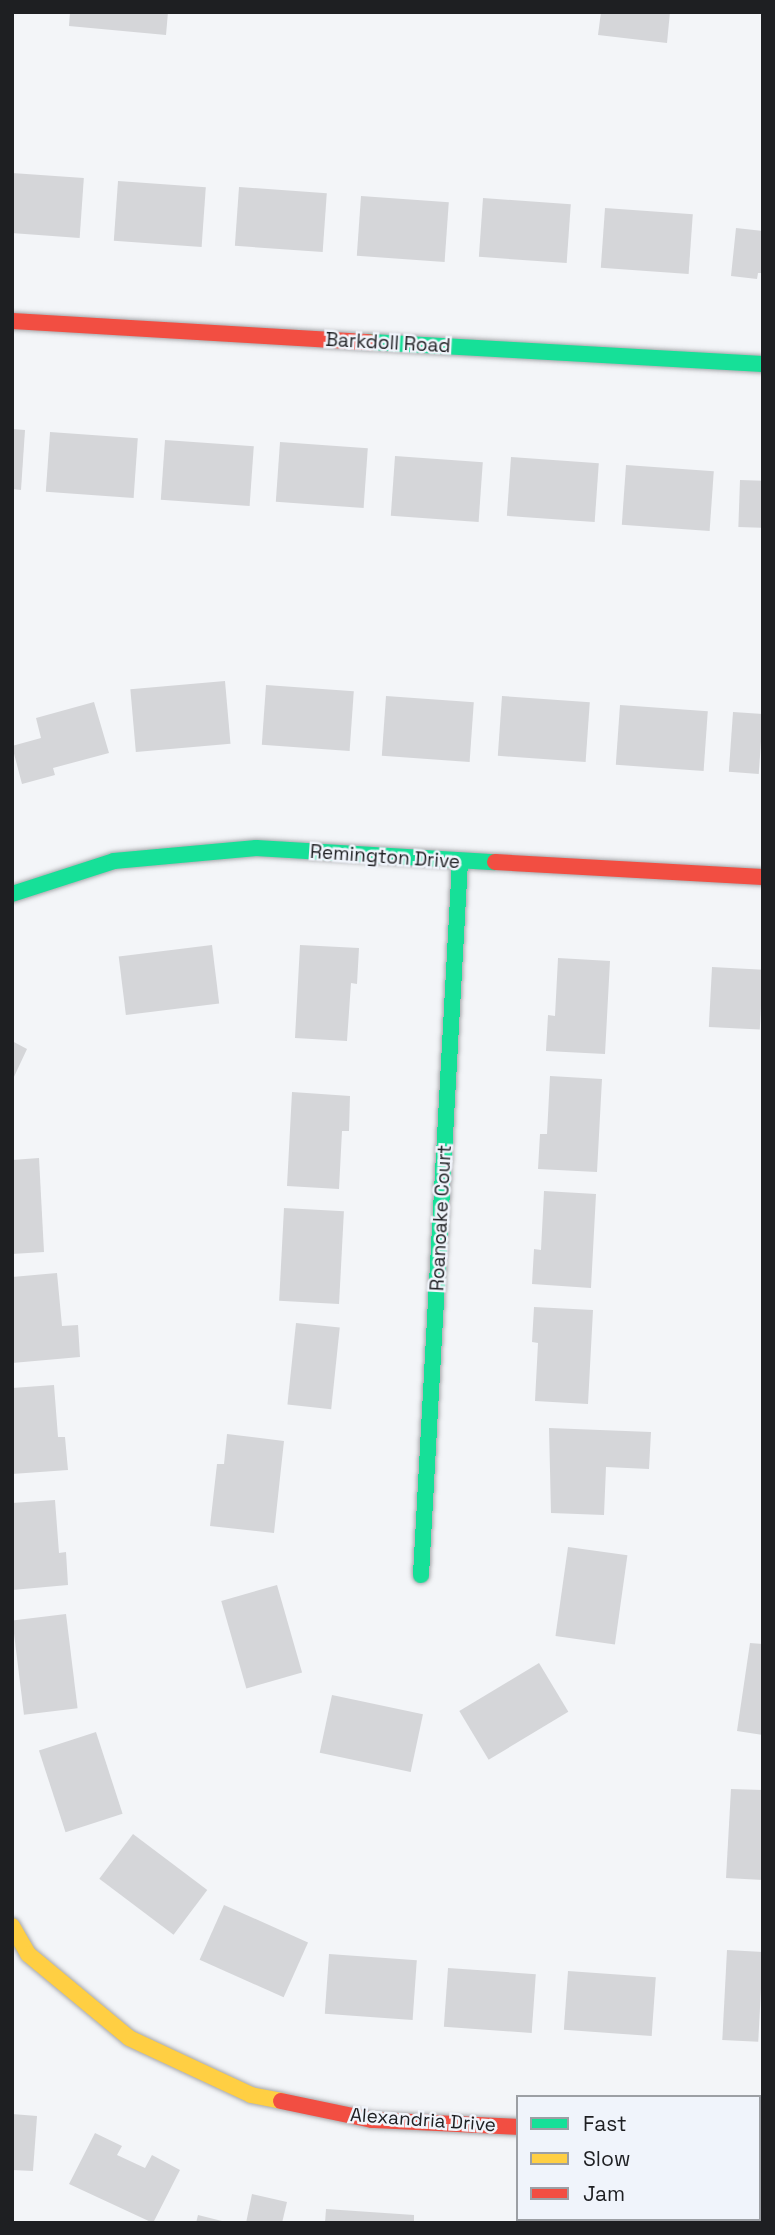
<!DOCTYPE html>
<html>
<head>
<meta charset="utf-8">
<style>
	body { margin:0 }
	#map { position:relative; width:775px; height:2235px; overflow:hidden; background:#f3f5f8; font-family:"Space Grotesk",sans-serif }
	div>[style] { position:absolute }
	.building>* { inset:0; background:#d5d6d9; transform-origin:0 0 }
	.roads { filter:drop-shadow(0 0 2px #a7a8ab) drop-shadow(0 0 2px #a7a8ab) }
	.street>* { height:30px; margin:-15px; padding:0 15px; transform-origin:15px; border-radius:15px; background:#fdfefe }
	.fast>* { height:16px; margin:-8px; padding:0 8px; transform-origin:8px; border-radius:8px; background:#16e098 }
	.slow>* { height:16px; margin:-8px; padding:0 8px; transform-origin:8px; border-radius:8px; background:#ffcf43 }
	.jam>* { height:16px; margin:-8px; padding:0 8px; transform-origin:8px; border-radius:8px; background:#f24e42 }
	span { translate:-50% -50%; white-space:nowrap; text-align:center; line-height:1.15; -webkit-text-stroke:5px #f0f4fb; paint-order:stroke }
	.street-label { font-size:19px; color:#1e1f22 }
	.frame { position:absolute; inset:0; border:14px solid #1e1f22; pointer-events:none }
	.legend { position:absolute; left:516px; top:2095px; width:245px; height:126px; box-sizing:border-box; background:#f0f4fb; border:2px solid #9c9fa4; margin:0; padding:9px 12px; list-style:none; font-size:21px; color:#1e1f22 }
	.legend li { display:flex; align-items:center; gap:14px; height:35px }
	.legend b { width:35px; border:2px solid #9c9fa4 }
</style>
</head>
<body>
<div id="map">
	<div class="building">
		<i style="clip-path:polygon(70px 12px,168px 12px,166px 35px,69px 26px)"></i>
		<i style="clip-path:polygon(601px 12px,670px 12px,667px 43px,598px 35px)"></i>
		<i style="left:12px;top:173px;width:72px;height:60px;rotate:4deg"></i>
		<i style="left:118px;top:181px;width:88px;height:60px;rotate:4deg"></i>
		<i style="left:239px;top:187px;width:88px;height:59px;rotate:4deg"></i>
		<i style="left:361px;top:196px;width:88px;height:60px;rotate:4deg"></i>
		<i style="left:483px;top:198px;width:88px;height:59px;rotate:4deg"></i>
		<i style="left:605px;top:208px;width:88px;height:60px;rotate:4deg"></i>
		<i style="clip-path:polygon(736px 228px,763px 231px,763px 273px,758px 273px,757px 279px,731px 276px)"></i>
		<i style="clip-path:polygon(12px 429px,25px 430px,21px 490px,12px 489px)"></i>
		<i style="left:50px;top:432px;width:88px;height:60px;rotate:4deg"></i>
		<i style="left:165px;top:440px;width:89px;height:60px;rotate:4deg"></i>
		<i style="left:280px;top:442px;width:88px;height:60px;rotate:4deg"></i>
		<i style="left:395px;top:456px;width:88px;height:60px;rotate:4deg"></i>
		<i style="left:511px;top:457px;width:88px;height:59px;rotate:4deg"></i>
		<i style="left:626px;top:465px;width:88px;height:60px;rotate:4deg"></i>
		<i style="left:740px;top:480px;width:23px;height:47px;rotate:2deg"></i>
		<i style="left:225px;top:681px;width:63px;height:95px;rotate:85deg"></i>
		<i style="left:266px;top:685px;width:88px;height:60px;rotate:4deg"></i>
		<i style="left:386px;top:696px;width:88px;height:60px;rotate:4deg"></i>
		<i style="left:502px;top:696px;width:88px;height:60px;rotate:4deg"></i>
		<i style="clip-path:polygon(94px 702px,109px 753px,53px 768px,55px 775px,22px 784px,12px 746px,41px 738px,36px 718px)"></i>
		<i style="left:620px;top:705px;width:88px;height:60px;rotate:4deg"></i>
		<i style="left:733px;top:712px;width:30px;height:60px;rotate:4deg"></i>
		<i style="left:212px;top:945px;width:59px;height:94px;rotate:83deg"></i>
		<i style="clip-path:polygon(300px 945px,359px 948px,357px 984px,351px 983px,347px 1041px,295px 1038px)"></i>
		<i style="clip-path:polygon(558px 958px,610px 961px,605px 1054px,546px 1051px,548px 1015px,555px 1016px)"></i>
		<i style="left:712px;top:967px;width:51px;height:60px;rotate:3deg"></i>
		<i style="clip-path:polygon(12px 1041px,27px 1049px,12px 1081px)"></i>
		<i style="clip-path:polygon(550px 1076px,602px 1079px,597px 1172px,538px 1169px,540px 1134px,547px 1134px)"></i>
		<i style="clip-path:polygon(292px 1092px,350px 1096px,349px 1131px,342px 1131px,339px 1189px,287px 1186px)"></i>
		<i style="clip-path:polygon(39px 1158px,44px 1252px,12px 1254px,12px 1160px)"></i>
		<i style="clip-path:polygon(544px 1191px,596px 1194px,591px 1288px,532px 1284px,534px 1249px,541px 1250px)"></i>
		<i style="left:284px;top:1208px;width:60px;height:93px;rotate:3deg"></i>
		<i style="clip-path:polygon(57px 1273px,62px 1326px,78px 1325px,80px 1357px,12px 1363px,12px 1277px)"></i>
		<i style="clip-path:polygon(534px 1307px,593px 1310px,588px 1404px,535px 1401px,538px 1343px,532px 1342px)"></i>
		<i style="left:296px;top:1323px;width:44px;height:82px;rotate:6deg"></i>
		<i style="clip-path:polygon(54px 1385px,58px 1437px,65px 1437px,68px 1470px,12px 1474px,12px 1388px)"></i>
		<i style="clip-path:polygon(549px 1428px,651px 1432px,649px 1469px,606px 1467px,604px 1515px,551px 1513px)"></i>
		<i style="clip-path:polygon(227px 1434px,284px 1441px,274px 1533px,210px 1526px,217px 1464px,224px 1464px)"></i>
		<i style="clip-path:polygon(55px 1500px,59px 1553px,66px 1552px,68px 1585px,12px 1590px,12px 1503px)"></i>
		<i style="left:568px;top:1547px;width:60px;height:90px;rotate:8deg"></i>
		<i style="left:277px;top:1585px;width:91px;height:58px;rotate:74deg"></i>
		<i style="left:66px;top:1614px;width:95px;height:54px;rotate:83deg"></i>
		<i style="clip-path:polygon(750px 1643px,763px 1644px,763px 1735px,737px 1731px)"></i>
		<i style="left:539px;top:1663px;width:57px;height:93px;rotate:59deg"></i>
		<i style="left:332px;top:1695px;width:93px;height:59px;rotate:12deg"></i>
		<i style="left:96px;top:1732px;width:86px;height:60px;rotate:72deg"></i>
		<i style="clip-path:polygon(731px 1789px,763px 1790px,763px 1880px,726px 1878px)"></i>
		<i style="left:133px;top:1834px;width:93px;height:56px;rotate:37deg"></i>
		<i style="left:224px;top:1905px;width:92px;height:60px;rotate:24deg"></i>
		<i style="left:727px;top:1950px;width:36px;height:90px;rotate:3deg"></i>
		<i style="left:329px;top:1954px;width:88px;height:60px;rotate:4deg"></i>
		<i style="left:448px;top:1968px;width:88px;height:59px;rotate:4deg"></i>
		<i style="left:568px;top:1971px;width:88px;height:59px;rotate:4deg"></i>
		<i style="clip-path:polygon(12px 2114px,37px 2116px,33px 2171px,12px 2170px)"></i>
		<i style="clip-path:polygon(95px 2133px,122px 2146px,117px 2155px,145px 2168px,152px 2155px,180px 2170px,153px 2223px,69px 2184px)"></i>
		<i style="clip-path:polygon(252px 2194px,287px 2202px,282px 2223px,246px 2223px)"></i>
		<i style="clip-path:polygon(326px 2209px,414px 2215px,414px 2223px,325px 2223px)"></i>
		<i style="clip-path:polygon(198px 2215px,226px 2222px,226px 2223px,196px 2223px)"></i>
	</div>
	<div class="roads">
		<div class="street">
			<i style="left:759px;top:2139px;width:4px"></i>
		</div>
		<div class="fast">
			<i style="left:370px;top:342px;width:394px;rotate:3.2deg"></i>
			<i style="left:12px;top:894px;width:107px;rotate:-17.9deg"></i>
			<i style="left:114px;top:861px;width:143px;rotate:-5.2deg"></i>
			<i style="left:256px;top:848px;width:239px;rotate:3.4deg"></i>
			<i style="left:421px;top:1575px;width:714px;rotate:-86.87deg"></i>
		</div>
		<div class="slow">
			<i style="left:12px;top:1926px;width:32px;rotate:60deg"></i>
			<i style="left:28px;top:1954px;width:131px;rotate:39.7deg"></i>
			<i style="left:129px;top:2038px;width:135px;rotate:25deg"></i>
			<i style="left:251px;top:2095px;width:31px;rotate:11deg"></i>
		</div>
		<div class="jam">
			<i style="left:12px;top:321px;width:359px;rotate:3.4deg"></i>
			<i style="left:495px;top:862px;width:268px;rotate:3.2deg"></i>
			<i style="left:281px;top:2101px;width:93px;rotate:11.8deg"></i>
			<i style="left:372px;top:2120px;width:146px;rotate:2.7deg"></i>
		</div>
	</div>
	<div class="street-label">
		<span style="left:388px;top:343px;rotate:3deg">Barkdoll Road</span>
		<span style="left:385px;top:857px;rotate:4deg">Remington Drive</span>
		<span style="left:441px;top:1218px;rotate:-87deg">Roanoake Court</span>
		<span style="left:423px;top:2120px;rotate:4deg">Alexandria Drive</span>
	</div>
	<div class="frame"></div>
	<ul class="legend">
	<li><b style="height:9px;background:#16e098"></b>Fast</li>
	<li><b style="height:9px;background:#ffcf43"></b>Slow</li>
	<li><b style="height:9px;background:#f24e42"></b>Jam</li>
	</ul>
</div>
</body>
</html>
